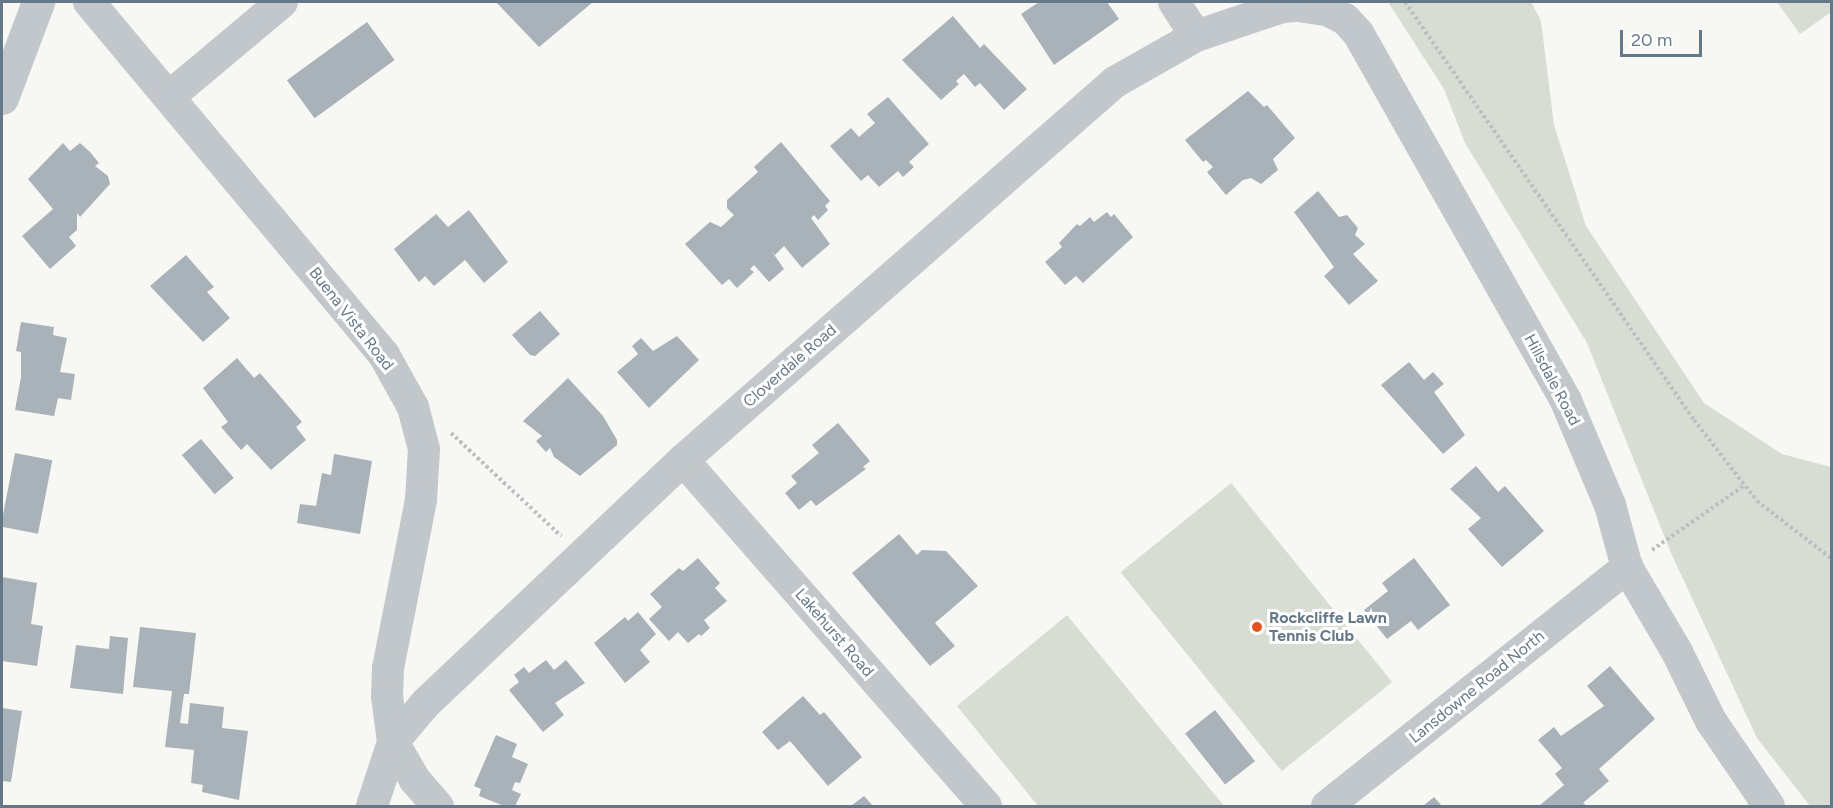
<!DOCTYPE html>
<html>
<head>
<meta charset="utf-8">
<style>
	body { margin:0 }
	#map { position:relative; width:1833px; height:808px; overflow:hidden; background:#f7f8f4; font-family:Figtree,sans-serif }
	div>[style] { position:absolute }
	.green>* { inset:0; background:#d7ddd3; transform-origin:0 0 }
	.building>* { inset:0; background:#a9b2b8; transform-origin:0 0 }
	.path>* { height:4px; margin-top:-2px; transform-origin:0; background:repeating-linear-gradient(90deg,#bcbfc2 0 3px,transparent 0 6px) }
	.minor>* { height:32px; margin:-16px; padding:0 16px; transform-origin:16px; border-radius:16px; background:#c2c7cb }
	.tertiary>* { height:33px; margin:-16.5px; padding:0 16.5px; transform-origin:16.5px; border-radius:16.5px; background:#c2c7cb }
	.dots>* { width:16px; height:16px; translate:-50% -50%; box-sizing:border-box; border:3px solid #fff; border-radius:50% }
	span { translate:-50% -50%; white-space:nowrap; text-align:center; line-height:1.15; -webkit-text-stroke:6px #fff; paint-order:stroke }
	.street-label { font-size:16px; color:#657887 }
	.poi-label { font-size:16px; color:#657887; font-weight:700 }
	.left { translate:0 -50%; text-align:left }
	.frame { position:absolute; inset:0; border:3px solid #657887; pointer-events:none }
	.scale { position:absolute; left:1620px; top:30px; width:82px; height:27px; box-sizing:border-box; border:3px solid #657887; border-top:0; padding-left:8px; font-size:18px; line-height:21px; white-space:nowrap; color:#657887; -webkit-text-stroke:4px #fff; paint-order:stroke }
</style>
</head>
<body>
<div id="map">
	<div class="green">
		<i style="clip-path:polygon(1388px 2px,1531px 2px,1541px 21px,1554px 125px,1586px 226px,1704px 403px,1782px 454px,1831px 467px,1831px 806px,1810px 806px,1757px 738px,1671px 553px,1587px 343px,1465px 143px,1444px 89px)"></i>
		<i style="clip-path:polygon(1777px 2px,1831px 2px,1831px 12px,1800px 34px)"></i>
		<i style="left:1231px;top:483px;width:256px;height:142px;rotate:51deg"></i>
		<i style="clip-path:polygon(1067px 615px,1224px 806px,1038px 806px,957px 706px)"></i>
	</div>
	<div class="building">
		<i style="clip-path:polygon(496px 2px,593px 2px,539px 47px)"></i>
		<i style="clip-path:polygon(1039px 2px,1107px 2px,1119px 19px,1054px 65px,1021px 14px)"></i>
		<i style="clip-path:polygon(953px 16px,980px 48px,984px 44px,1027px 89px,1004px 110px,980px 83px,975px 87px,964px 74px,956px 81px,959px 84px,941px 100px,902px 60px)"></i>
		<i style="left:367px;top:22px;width:47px;height:99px;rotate:54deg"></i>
		<i style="clip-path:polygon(1248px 91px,1264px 107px,1267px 105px,1295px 138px,1273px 159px,1278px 170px,1261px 184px,1251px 178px,1243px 180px,1226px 195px,1207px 172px,1213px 167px,1206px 160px,1203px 162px,1185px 140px)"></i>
		<i style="clip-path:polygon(888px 97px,929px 144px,909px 162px,914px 167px,903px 177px,898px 171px,879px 187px,868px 175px,861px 181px,830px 146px,851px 128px,859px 137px,875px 123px,867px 114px)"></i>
		<i style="clip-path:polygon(781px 142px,830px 201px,825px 206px,828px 210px,818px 220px,814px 215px,811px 218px,830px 244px,802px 268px,784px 246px,775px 255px,771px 250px,784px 269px,769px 282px,754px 265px,750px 269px,754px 272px,737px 288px,729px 279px,722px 285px,685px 244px,710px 222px,721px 227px,734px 215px,727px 208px,727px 200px,758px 172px,754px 167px)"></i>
		<i style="clip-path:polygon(63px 143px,70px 151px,80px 143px,90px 152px,99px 163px,95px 166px,108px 176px,110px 184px,80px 217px,77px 213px,77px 230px,69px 237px,76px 246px,50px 269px,22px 236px,53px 209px,28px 179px)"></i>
		<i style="clip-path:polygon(1318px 191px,1339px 217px,1347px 215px,1358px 228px,1355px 235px,1365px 244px,1353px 254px,1378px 281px,1349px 305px,1324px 276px,1334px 267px,1294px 212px)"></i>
		<i style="clip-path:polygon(469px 210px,508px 262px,484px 283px,465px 260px,434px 286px,425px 276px,419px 282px,394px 249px,436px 214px,448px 227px)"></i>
		<i style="clip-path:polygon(1107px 212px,1111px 217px,1114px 214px,1133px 237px,1083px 283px,1076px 276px,1065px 285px,1045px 262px,1062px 247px,1059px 243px,1077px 224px,1080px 226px,1090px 217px,1094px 222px)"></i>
		<i style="clip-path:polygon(186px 255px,214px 287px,207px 292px,230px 318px,203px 342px,150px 286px)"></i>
		<i style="clip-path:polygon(540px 311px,560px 334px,535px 356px,530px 355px,512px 335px)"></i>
		<i style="clip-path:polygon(21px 322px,54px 327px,53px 335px,67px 338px,60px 372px,75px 374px,71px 400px,58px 398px,54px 416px,15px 410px,21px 377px,21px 352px,16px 351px)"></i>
		<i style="clip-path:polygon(677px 336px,699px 360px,649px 408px,617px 372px,638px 354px,632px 346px,641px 338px,653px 351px)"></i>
		<i style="clip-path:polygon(237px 358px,254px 378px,260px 373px,302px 422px,296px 427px,306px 440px,271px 470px,247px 444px,241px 450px,221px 427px,228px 422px,203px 388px)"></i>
		<i style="clip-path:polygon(1409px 362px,1424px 380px,1433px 372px,1444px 384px,1434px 392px,1465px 435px,1443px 454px,1381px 385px)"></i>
		<i style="clip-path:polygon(568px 378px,603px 416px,617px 440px,617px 445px,580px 476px,554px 457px,550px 448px,546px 452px,536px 441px,542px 436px,523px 421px)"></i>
		<i style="clip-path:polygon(838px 423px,870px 461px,863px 467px,866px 469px,816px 506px,811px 500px,799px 510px,785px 493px,797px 483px,791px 476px,819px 453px,812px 445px)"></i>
		<i style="left:201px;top:439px;width:51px;height:25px;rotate:50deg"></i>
		<i style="left:15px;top:453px;width:38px;height:75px;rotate:11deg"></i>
		<i style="clip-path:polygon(334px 454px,372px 461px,360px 534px,297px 523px,300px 504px,316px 506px,322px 473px,331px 475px)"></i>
		<i style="clip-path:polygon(1476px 466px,1498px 492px,1505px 486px,1544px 531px,1502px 567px,1468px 529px,1481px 518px,1450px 489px)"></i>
		<i style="clip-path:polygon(899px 534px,917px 555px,922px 550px,946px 551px,978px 586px,935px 623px,955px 646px,930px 666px,852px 573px)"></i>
		<i style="clip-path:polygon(698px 558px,720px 583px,715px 588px,727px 601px,704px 620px,710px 628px,701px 636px,699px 634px,688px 643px,678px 632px,669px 641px,649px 619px,662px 607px,650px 594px,679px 568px,683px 571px)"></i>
		<i style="clip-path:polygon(1414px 558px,1450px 605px,1418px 630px,1411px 621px,1387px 639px,1364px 610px,1388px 591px,1382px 583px)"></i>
		<i style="clip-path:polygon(2px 577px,37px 583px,31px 624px,43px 626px,37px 666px,2px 661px)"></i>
		<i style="clip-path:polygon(638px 612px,656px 634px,640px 650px,650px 662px,625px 683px,594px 643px,625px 617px,628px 621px)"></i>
		<i style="clip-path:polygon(140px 627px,196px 633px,189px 694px,184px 694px,180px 723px,188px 724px,190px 703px,224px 707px,222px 728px,248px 731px,239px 800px,202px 792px,203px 785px,191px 783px,194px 750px,165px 747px,172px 691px,133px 687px)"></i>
		<i style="clip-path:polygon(110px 636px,128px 638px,123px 694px,70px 688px,76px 645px,109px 649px)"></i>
		<i style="clip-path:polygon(546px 660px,554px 670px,566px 660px,585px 683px,555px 703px,564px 715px,543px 732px,509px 690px,519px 682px,514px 675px,524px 667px,529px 673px)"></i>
		<i style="clip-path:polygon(1610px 666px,1655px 719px,1599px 769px,1609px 781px,1583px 803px,1587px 806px,1539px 806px,1564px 785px,1555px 774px,1562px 768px,1538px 740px,1554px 727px,1561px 736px,1604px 706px,1587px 686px)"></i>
		<i style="clip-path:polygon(803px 696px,820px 715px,824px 712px,862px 757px,828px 786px,790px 741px,778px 750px,762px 732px)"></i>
		<i style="clip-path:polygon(2px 708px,22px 711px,11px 782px,2px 781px)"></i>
		<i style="left:1215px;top:710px;width:65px;height:38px;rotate:52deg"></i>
		<i style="clip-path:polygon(496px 735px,517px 744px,512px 757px,528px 764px,520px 783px,515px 782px,512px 790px,521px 794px,515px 806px,504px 806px,479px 796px,481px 789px,474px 786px)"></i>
		<i style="clip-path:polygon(864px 796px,873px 806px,851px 806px)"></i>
		<i style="clip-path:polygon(1434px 797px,1442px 806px,1423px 806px)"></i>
	</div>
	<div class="path">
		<i style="left:1405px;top:2px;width:508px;rotate:55.34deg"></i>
		<i style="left:1694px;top:420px;width:103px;rotate:52.1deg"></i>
		<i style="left:1757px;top:501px;width:95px;rotate:37.7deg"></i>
		<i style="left:451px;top:433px;width:151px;rotate:43.1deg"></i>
		<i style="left:1652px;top:550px;width:113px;rotate:-35deg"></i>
	</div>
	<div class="minor">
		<i style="left:89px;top:2px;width:460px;rotate:50.1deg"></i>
		<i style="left:384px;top:355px;width:60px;rotate:60.9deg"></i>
		<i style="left:413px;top:407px;width:43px;rotate:75.3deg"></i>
		<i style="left:424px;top:449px;width:51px;rotate:93.4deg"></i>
		<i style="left:421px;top:500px;width:171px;rotate:101.1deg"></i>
		<i style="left:388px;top:668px;width:28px;rotate:92deg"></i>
		<i style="left:387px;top:696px;width:46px;rotate:82.6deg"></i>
		<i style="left:393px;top:742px;width:44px;rotate:59.9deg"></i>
		<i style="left:415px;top:780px;width:35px;rotate:49deg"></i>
		<i style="left:1174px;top:2px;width:40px;rotate:57.1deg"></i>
		<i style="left:170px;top:96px;width:146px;rotate:-40deg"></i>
		<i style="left:683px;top:460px;width:460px;rotate:48.8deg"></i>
		<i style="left:372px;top:806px;width:67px;rotate:-71.8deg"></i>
		<i style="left:393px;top:742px;width:51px;rotate:-49.8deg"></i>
		<i style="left:426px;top:703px;width:354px;rotate:-43.4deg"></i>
		<i style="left:683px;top:460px;width:574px;rotate:-41.19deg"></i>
		<i style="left:1115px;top:82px;width:93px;rotate:-29.6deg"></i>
		<i style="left:1196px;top:36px;width:91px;rotate:-18.6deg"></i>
		<i style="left:1282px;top:7px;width:16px;rotate:-4deg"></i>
		<i style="left:1298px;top:6px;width:29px;rotate:8deg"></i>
		<i style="left:1327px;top:10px;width:20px;rotate:27deg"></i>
		<i style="left:1345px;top:19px;width:19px;rotate:47deg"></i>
		<i style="left:1358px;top:33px;width:423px;rotate:60.5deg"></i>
		<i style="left:1566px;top:401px;width:113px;rotate:67.1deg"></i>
		<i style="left:1610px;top:505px;width:64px;rotate:74.7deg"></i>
		<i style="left:1627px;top:567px;width:99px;rotate:59.5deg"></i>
		<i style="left:1677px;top:652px;width:77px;rotate:63.8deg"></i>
		<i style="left:1711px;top:721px;width:103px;rotate:55.7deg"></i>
		<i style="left:1327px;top:806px;width:384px;rotate:-38.5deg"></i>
	</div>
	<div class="tertiary">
		<i style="left:2px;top:98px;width:103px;rotate:-69.4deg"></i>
	</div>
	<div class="dots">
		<i style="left:1257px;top:627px;background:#ea5121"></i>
	</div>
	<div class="street-label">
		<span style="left:351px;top:319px;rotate:52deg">Buena Vista Road</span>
		<span style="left:790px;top:366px;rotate:-41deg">Cloverdale Road</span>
		<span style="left:1552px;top:380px;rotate:62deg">Hillsdale Road</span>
		<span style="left:834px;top:633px;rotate:49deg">Lakehurst Road</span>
		<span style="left:1477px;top:687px;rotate:-39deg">Lansdowne Road North</span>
	</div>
	<div class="poi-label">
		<span class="left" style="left:1269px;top:627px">Rockcliffe Lawn<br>Tennis Club</span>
	</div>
	<div class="frame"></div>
	<div class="scale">20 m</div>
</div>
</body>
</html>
